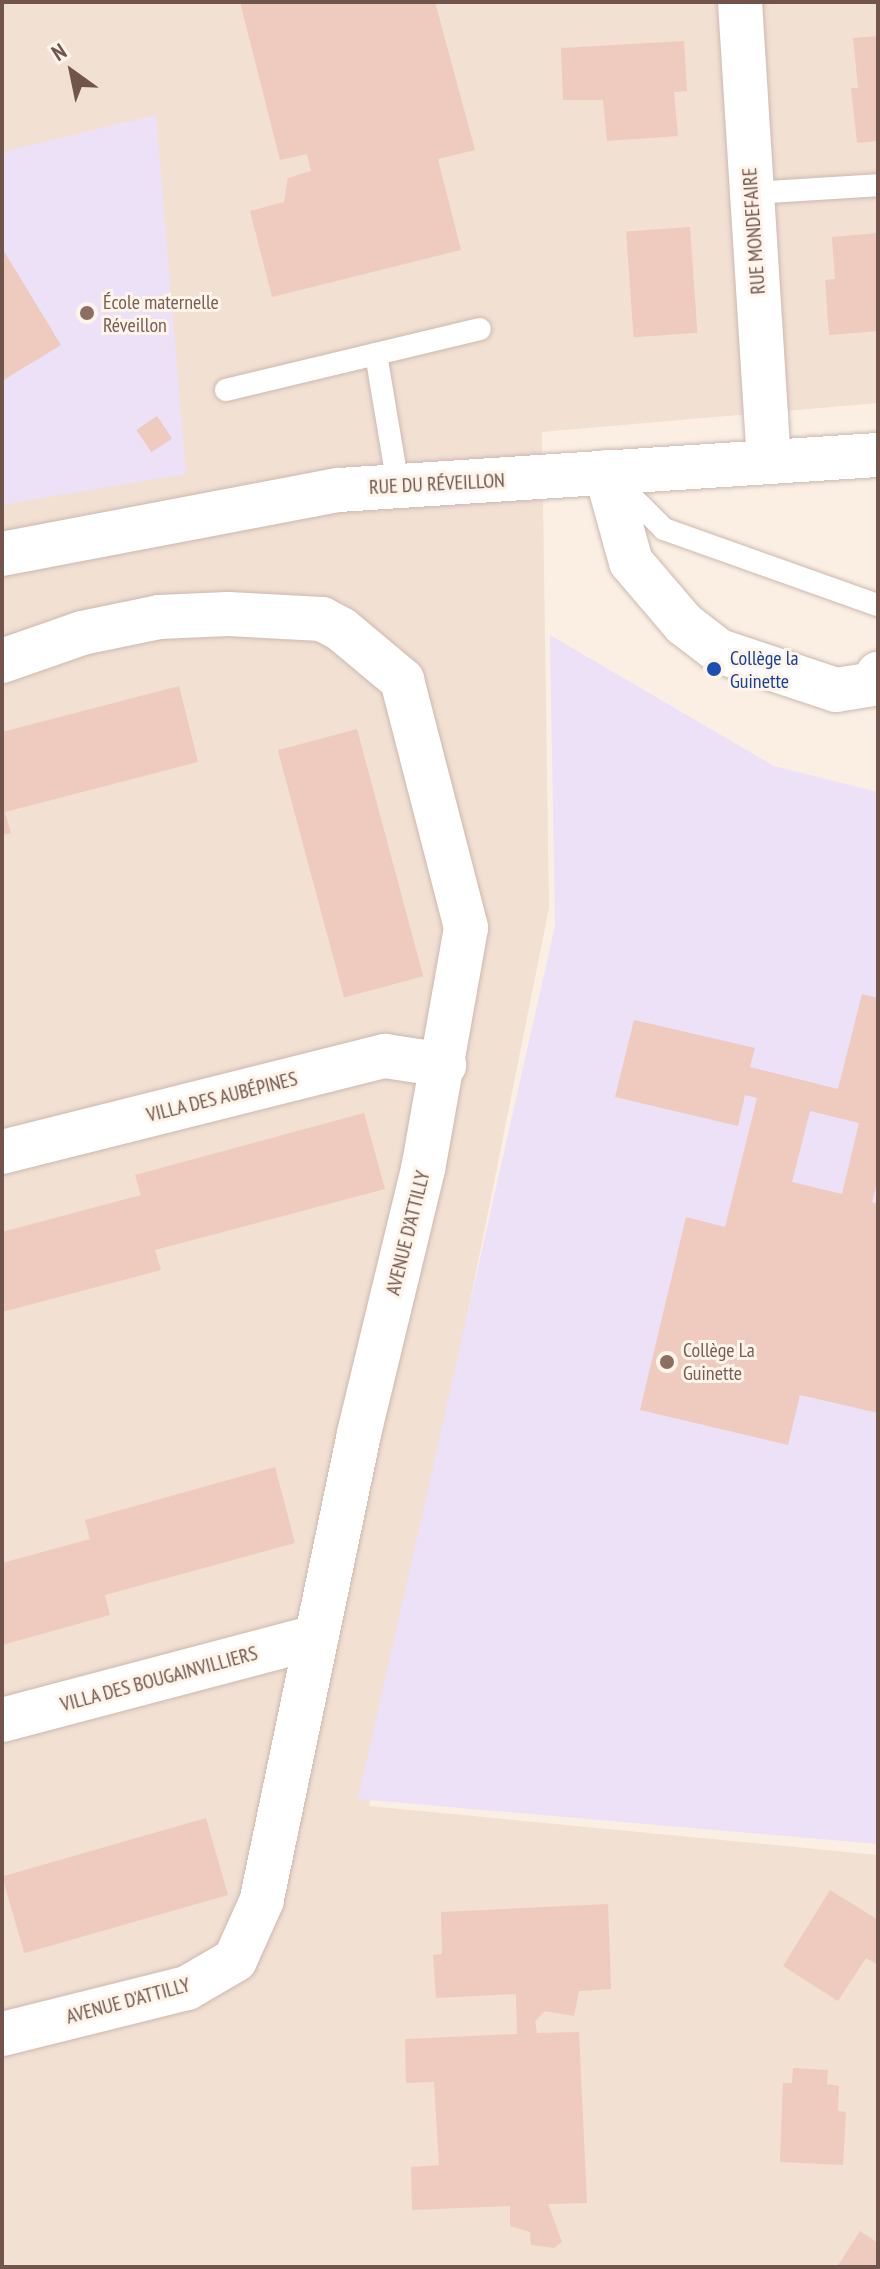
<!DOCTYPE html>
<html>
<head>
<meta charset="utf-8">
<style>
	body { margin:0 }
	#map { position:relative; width:880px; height:2269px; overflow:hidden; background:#fbefe4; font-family:"PT Sans Narrow",sans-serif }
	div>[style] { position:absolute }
	.residential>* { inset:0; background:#f2e0d3 }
	.education>* { inset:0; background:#ece1f7 }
	.building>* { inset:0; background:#eecbbe; transform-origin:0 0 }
	.roads { filter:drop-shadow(0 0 2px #cdb8ae) drop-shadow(0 0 2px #cdb8ae) }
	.service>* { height:22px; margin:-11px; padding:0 11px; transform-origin:11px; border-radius:11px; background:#fff }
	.minor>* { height:44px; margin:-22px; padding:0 22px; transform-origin:22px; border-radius:22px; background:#fff }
	.dots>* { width:22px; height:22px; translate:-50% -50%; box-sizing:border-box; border:4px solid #fef4ea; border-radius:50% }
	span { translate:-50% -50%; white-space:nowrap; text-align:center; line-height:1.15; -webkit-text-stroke:6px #fef4ea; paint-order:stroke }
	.street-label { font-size:20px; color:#71544b }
	.education-label { font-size:20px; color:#785e54 }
	.left { translate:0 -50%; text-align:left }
	.transit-label { font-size:20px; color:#164399 }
	.frame { position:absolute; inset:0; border:4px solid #71544b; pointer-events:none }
	.north { position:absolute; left:32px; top:32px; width:80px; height:80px; -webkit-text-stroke:6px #fef4ea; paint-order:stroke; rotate:327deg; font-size:22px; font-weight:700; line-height:32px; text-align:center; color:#71544b }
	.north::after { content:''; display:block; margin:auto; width:28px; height:36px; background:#71544b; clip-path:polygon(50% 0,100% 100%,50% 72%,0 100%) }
</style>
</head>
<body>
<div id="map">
	<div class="residential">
		<i style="clip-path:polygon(2px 2px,878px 2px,878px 403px,542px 432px,549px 908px,369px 1806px,878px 1855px,878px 2267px,2px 2267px)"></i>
	</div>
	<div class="education">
		<i style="clip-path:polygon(156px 115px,186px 474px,2px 505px,2px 152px)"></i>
		<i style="clip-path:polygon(550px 635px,774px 766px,878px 792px,878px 1844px,358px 1799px,555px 926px)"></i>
	</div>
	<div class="building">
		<i style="clip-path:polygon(240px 2px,435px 2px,475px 150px,438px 159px,461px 250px,272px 297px,250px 211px,284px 202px,288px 178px,311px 171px,307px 154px,280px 160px)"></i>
		<i style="clip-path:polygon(878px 36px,878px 141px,857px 143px,851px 88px,858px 88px,853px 38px)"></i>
		<i style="clip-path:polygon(684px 41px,687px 91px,674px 92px,678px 136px,607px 141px,603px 100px,563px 100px,561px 48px)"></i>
		<i style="left:690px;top:227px;width:106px;height:64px;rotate:86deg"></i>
		<i style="clip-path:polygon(878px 233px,878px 331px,829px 335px,825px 280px,835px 279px,832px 237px)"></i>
		<i style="clip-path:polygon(2px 248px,61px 345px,2px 381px)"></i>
		<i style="left:157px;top:416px;width:27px;height:25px;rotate:56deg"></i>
		<i style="clip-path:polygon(179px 686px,198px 762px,5px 812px,11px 833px,2px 835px,2px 732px)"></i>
		<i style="left:357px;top:729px;width:256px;height:82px;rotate:75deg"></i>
		<i style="clip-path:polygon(evenodd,862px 994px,878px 998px,878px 1180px,872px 1202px,878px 1204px,878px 1413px,800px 1395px,788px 1445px,640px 1410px,686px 1217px,725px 1227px,757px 1098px,745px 1095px,738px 1126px,615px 1097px,634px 1020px,755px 1048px,750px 1067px,838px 1089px,862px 994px,810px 1111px,859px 1123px,842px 1194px,792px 1182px,810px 1111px)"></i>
		<i style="clip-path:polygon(364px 1113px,385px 1189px,155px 1250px,161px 1270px,2px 1312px,2px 1232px,141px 1195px,135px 1175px)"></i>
		<i style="clip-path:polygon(275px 1467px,295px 1543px,105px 1595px,110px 1615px,2px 1645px,2px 1563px,90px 1539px,85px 1520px)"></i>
		<i style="left:206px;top:1818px;width:80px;height:212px;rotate:74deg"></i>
		<i style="clip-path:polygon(830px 1890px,878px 1920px,878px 1965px,866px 1958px,838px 2001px,783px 1966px)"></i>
		<i style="clip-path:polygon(608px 1904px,611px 1989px,579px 1991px,574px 2016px,545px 2011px,535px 2021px,537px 2033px,579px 2032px,587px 2203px,548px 2204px,562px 2242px,554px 2248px,531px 2245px,530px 2232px,510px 2226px,510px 2206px,412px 2210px,411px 2167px,439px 2165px,434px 2082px,406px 2083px,405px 2039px,517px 2034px,516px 1994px,436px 1998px,433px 1955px,442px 1954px,441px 1912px)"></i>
		<i style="clip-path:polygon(793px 2068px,828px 2070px,827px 2084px,839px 2086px,838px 2111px,846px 2112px,843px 2165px,780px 2162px,783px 2083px,792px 2083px)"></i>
		<i style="clip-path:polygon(860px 2231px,878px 2243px,878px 2267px,837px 2267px)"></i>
	</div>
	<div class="roads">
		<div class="service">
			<i style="left:752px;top:193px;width:126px;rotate:-3.6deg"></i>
			<i style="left:376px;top:354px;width:134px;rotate:80.5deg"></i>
			<i style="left:226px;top:390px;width:261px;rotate:-13.5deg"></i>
			<i style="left:616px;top:481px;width:68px;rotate:45deg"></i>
			<i style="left:664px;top:529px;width:227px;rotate:19.6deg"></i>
		</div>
		<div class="minor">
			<i style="left:740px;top:2px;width:458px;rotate:86.4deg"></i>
			<i style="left:606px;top:472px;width:93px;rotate:74.5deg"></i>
			<i style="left:631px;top:562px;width:82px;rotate:49.5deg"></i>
			<i style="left:684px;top:624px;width:44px;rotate:37.6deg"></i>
			<i style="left:719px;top:651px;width:123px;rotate:18.4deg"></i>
			<i style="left:836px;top:690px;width:36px;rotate:-9deg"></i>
			<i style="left:872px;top:684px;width:12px;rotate:-59deg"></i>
			<i style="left:2px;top:554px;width:343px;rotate:-10.8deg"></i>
			<i style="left:339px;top:490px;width:540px;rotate:-3.72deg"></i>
			<i style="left:2px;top:661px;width:85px;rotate:-19.3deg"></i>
			<i style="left:82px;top:633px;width:79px;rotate:-11.7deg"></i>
			<i style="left:159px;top:617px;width:69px;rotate:-2.5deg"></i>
			<i style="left:228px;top:614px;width:94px;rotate:3deg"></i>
			<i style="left:322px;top:619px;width:21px;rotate:28deg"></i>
			<i style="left:341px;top:629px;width:80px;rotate:39.9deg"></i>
			<i style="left:402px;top:680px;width:256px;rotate:75.5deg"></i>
			<i style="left:466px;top:928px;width:245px;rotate:100.1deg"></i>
			<i style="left:423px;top:1169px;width:273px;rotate:103.6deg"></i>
			<i style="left:359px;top:1434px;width:476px;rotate:101.8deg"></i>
			<i style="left:262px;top:1900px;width:66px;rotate:114.2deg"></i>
			<i style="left:235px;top:1960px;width:56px;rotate:149.7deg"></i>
			<i style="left:187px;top:1988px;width:191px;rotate:166deg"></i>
			<i style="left:2px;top:1152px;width:395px;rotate:-14.1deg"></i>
			<i style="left:385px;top:1056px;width:60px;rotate:8.7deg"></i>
			<i style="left:2px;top:1720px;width:325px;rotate:-14.8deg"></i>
		</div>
	</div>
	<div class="dots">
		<i style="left:87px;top:313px;background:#8d6e63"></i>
		<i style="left:714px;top:669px;background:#1a4fb4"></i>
		<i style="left:667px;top:1362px;background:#8d6e63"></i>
	</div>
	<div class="street-label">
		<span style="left:754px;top:231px;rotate:-94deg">RUE MONDEFAIRE</span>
		<span style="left:437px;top:484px;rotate:-3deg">RUE DU RÉVEILLON</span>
		<span style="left:222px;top:1097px;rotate:-14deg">VILLA DES AUBÉPINES</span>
		<span style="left:408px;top:1233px;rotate:-76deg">AVENUE D'ATTILLY</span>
		<span style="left:159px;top:1679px;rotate:-15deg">VILLA DES BOUGAINVILLIERS</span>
		<span style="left:128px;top:2001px;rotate:-15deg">AVENUE D'ATTILLY</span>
	</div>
	<div class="education-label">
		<span class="left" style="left:103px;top:314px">École maternelle<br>Réveillon</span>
		<span class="left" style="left:683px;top:1362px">Collège La<br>Guinette</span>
	</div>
	<div class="transit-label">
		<span class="left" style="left:730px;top:670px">Collège la<br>Guinette</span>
	</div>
	<div class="frame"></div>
	<div class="north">N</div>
</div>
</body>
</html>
